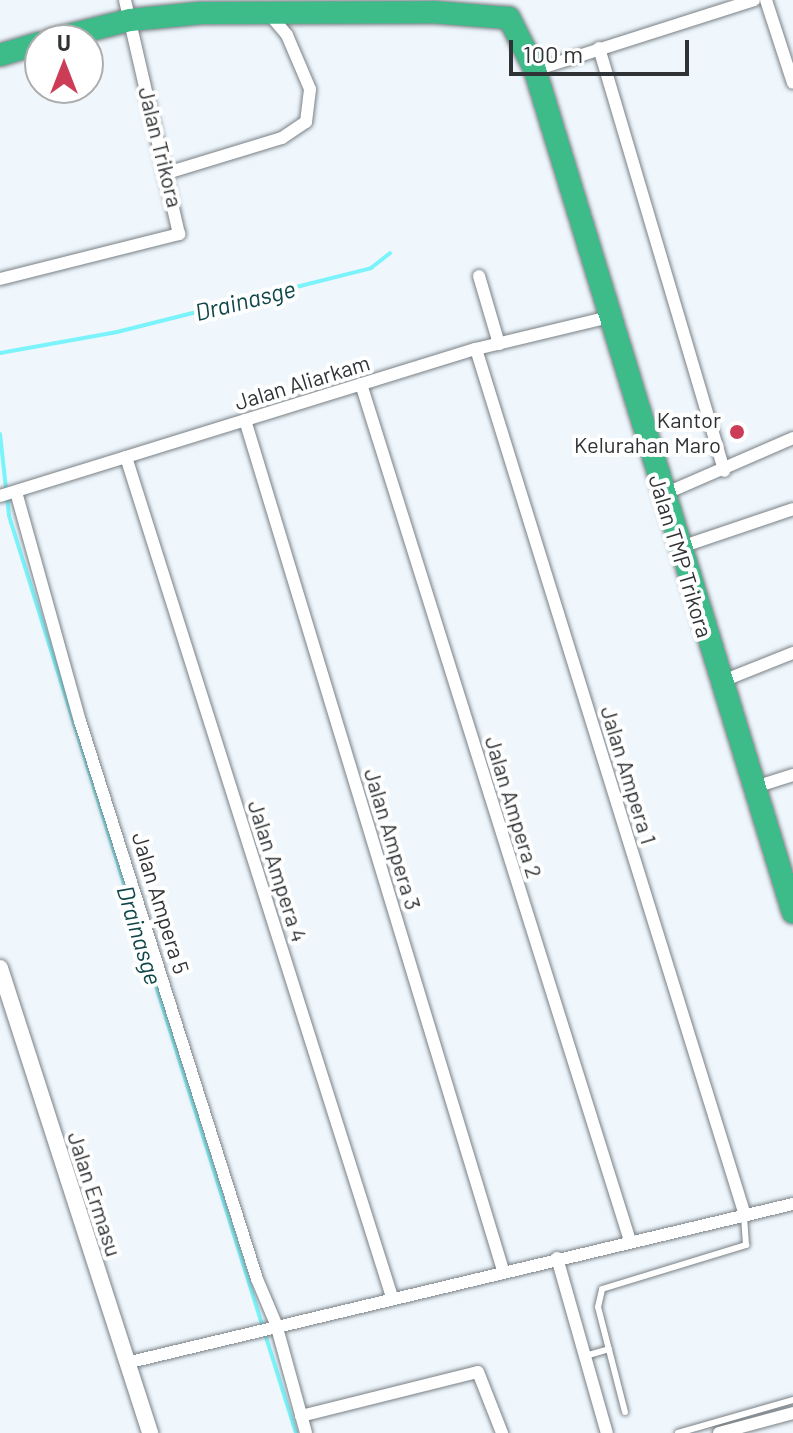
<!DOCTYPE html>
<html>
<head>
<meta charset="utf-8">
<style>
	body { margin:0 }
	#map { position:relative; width:793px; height:1433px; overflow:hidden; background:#eff7fd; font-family:Barlow,sans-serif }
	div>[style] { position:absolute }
	.stream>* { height:4px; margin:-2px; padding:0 2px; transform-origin:2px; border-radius:2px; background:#7bf3fa }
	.roads { filter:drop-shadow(0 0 2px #798085) drop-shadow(0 0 2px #798085) }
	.lane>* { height:6px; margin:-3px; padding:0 3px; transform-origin:3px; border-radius:3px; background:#fff }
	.street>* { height:12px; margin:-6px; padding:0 6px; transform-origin:6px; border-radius:6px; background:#fff }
	.secondary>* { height:16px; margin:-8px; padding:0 8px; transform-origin:8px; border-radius:8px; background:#fff }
	.highway>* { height:22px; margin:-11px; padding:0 11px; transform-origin:11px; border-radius:11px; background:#3dbb88 }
	.dots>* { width:22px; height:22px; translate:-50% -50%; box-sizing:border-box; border:4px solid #fff; border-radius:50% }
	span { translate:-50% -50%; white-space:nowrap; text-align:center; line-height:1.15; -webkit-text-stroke:8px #fff; paint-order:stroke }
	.street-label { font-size:22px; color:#303335 }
	.poi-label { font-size:22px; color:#303335 }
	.right { translate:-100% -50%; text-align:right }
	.water-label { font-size:24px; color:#0e4649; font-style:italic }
	.north { position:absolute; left:24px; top:24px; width:80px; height:80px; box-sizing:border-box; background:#fff; border:2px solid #acadae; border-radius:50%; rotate:0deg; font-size:22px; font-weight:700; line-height:32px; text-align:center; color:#303335 }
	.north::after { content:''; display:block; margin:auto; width:28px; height:36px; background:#cc3c56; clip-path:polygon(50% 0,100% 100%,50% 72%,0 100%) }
	.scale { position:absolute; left:509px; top:40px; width:180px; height:36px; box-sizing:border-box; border:4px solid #303335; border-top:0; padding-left:10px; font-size:24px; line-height:28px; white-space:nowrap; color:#303335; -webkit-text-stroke:6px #fff; paint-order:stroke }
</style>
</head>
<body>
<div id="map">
	<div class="stream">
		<i style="left:0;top:353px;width:119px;rotate:-10.2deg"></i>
		<i style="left:117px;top:332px;width:262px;rotate:-14.1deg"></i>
		<i style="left:371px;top:268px;width:24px;rotate:-38deg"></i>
		<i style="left:0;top:434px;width:82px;rotate:83.7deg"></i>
		<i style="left:9px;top:516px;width:961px;rotate:72.62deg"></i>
	</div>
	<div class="roads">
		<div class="lane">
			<i style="left:585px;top:1356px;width:25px;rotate:-16deg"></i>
			<i style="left:625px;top:1412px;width:108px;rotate:-104.4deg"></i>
			<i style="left:598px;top:1307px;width:18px;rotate:-77deg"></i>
			<i style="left:602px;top:1289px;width:151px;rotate:-17deg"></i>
			<i style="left:746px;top:1245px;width:30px;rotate:-94deg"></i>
			<i style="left:678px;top:1433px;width:120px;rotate:-16deg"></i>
		</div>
		<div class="street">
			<i style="left:766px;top:0;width:87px;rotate:72deg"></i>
			<i style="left:599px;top:48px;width:441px;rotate:73.5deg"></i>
			<i style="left:535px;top:70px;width:230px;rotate:-17.7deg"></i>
			<i style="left:167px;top:173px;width:120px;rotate:-16.9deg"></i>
			<i style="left:282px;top:138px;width:29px;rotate:-34deg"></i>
			<i style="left:306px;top:122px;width:33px;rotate:-83deg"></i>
			<i style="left:310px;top:89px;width:59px;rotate:-113.1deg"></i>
			<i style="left:287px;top:35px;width:30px;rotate:-130deg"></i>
			<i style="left:479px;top:276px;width:71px;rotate:73.6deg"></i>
			<i style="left:0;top:279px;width:185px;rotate:-14.1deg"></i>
			<i style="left:179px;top:234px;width:240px;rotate:-103deg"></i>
			<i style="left:476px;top:349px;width:904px;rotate:72.75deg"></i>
			<i style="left:361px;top:384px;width:898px;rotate:72.57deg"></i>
			<i style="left:245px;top:420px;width:888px;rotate:73.12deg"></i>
			<i style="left:126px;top:457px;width:881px;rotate:72.43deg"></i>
			<i style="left:16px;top:492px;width:238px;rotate:74.4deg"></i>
			<i style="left:80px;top:721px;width:585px;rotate:72.4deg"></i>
			<i style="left:257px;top:1279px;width:49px;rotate:67.1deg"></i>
			<i style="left:276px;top:1324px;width:113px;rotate:74.6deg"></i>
			<i style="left:662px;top:495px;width:143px;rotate:-23.5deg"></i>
			<i style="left:0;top:496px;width:498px;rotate:-17.2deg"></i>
			<i style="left:476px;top:349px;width:137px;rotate:-13.5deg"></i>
			<i style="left:678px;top:548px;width:121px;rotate:-18.7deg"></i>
			<i style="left:720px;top:682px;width:79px;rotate:-21.7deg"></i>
			<i style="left:752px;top:788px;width:43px;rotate:-17.6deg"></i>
			<i style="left:557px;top:1258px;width:182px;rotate:74.1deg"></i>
			<i style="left:126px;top:1363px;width:686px;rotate:-13.41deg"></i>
			<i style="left:301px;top:1416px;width:182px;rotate:-14deg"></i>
			<i style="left:478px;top:1372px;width:66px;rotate:68.5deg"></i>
			<i style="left:719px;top:1433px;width:77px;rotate:-15.1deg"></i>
		</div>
		<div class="secondary">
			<i style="left:0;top:968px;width:489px;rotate:72.1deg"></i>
		</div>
		<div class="highway">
			<i style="left:50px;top:40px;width:82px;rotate:-14deg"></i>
			<i style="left:130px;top:20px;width:71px;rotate:-5.6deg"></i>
			<i style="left:201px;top:13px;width:231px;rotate:-0.2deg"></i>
			<i style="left:432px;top:12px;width:77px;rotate:4.5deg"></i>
			<i style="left:509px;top:18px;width:58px;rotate:63.4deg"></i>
			<i style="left:535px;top:70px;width:881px;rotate:72.96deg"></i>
			<i style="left:0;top:55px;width:42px;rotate:-16.7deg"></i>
		</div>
	</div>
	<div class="dots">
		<i style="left:737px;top:432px;background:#cc3c56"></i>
	</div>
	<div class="street-label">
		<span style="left:161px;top:147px;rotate:76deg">Jalan Trikora</span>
		<span style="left:302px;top:382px;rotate:-17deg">Jalan Aliarkam</span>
		<span style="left:681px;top:556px;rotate:73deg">Jalan TMP Trikora</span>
		<span style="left:629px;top:775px;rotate:73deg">Jalan Ampera 1</span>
		<span style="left:514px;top:807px;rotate:73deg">Jalan Ampera 2</span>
		<span style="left:393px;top:839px;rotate:73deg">Jalan Ampera 3</span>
		<span style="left:278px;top:871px;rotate:72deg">Jalan Ampera 4</span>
		<span style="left:161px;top:903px;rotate:73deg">Jalan Ampera 5</span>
		<span style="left:95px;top:1194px;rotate:72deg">Jalan Ermasu</span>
	</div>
	<div class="poi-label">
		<span class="right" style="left:721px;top:432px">Kantor<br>Kelurahan Maro</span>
	</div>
	<div class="water-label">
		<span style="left:245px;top:300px;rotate:-14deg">Drainasge</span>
		<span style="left:140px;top:935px;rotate:73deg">Drainasge</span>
	</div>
	<div class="north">U</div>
	<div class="scale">100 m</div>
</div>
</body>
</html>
